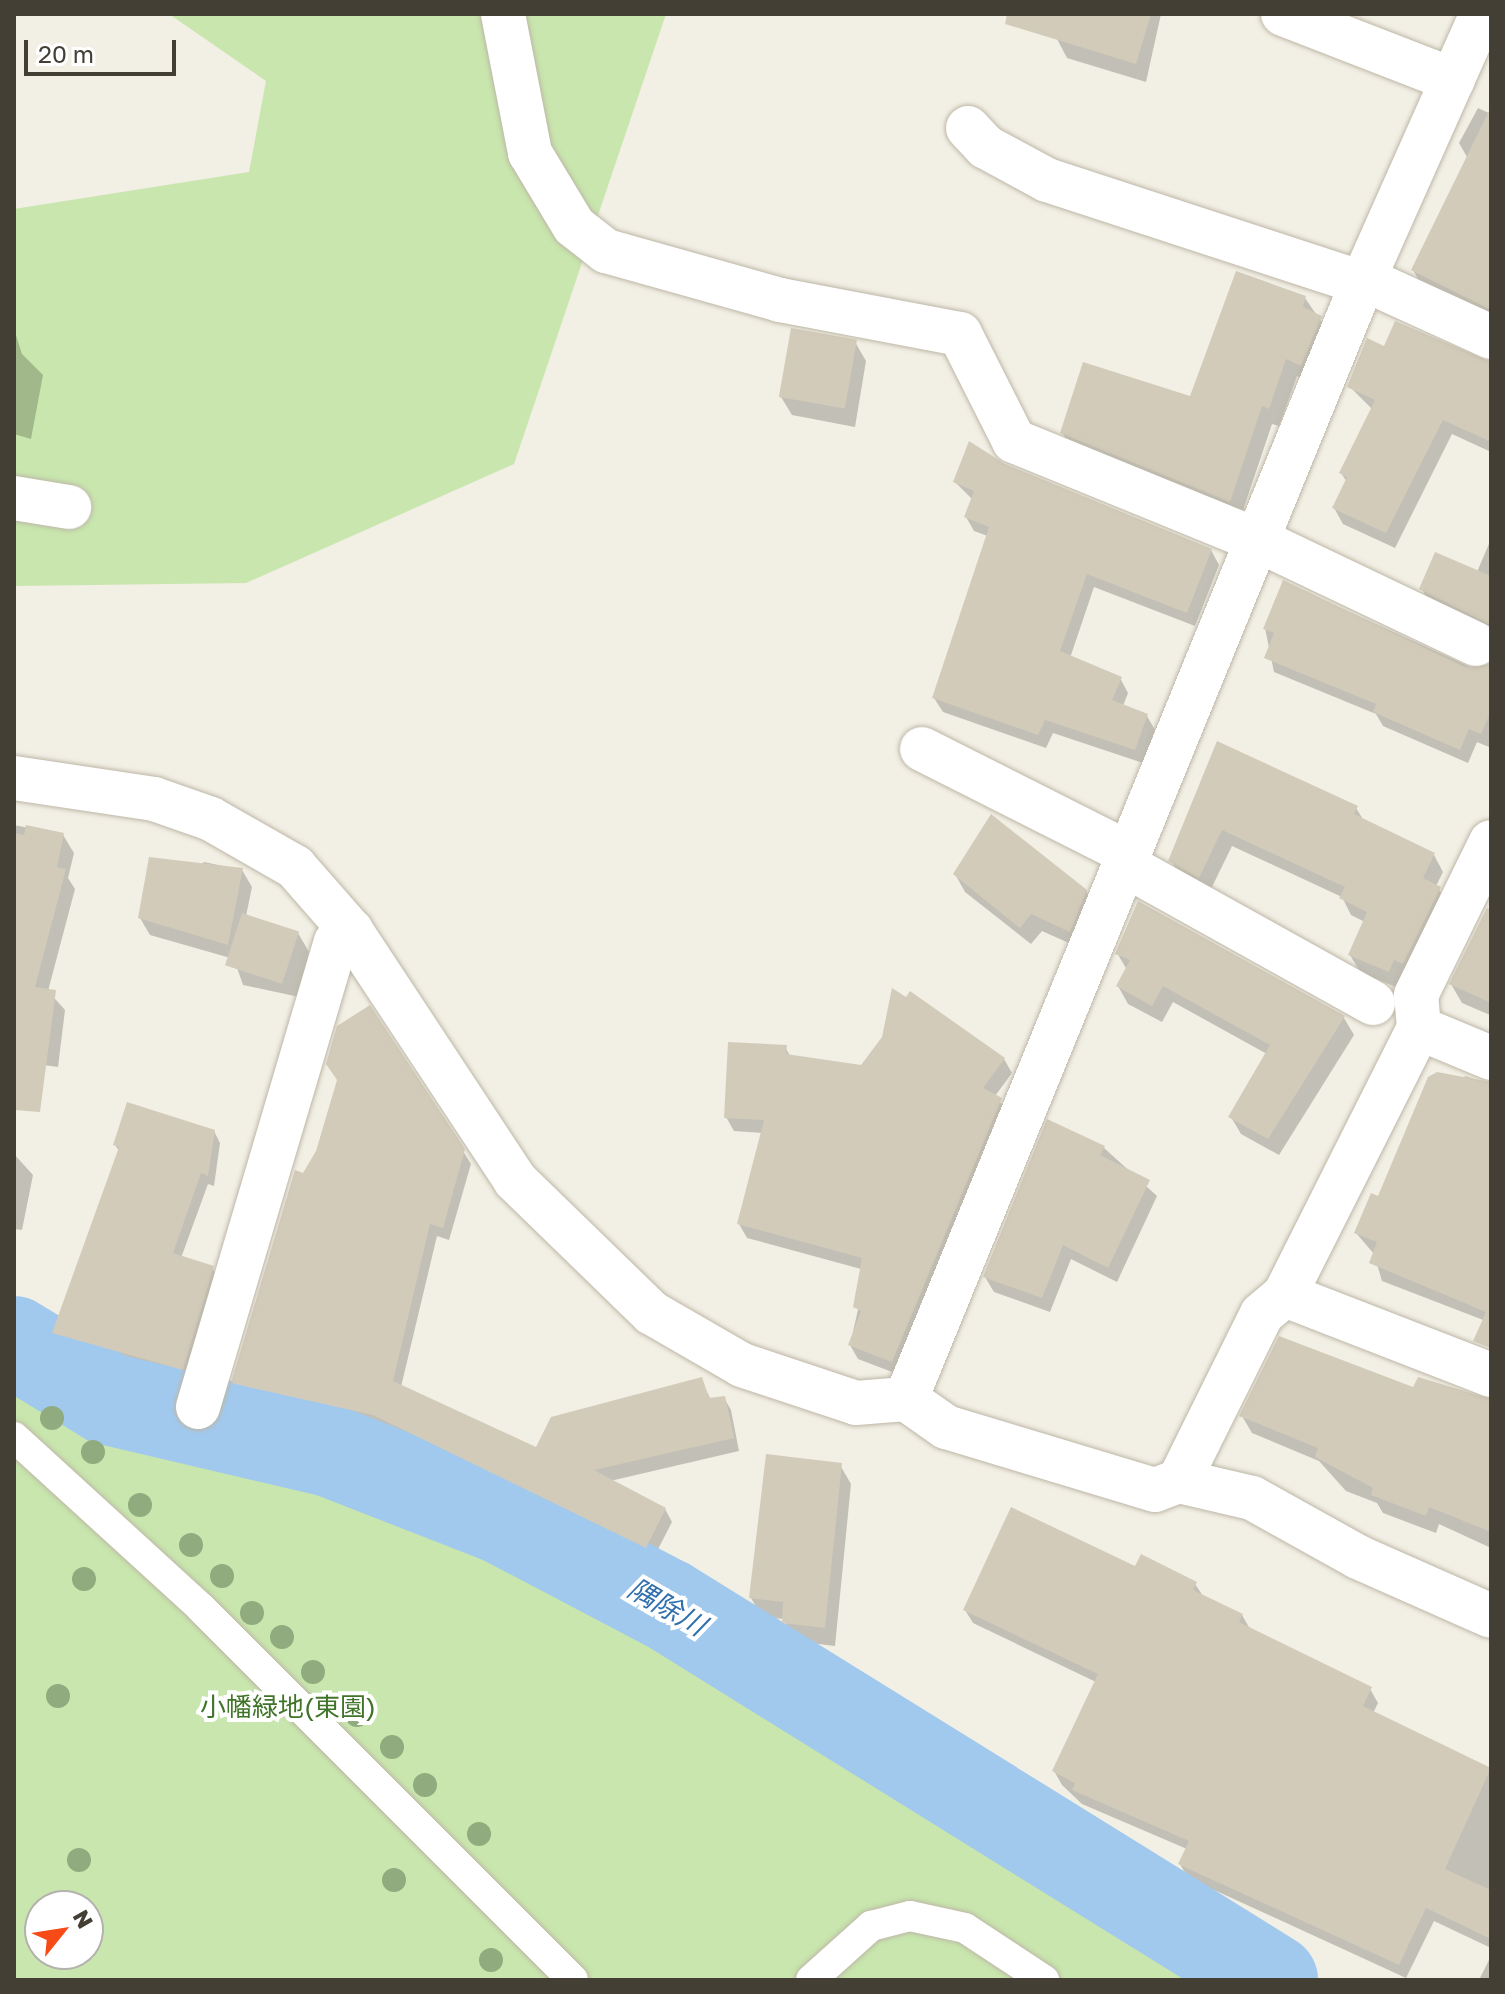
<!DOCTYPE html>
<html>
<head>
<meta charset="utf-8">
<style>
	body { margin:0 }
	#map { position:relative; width:1505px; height:1994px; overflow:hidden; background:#f2efe4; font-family:"Golos Text","Noto Sans JP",sans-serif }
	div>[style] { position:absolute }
	.green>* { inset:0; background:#c8e6ad }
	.shadow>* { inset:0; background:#0003 }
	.river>* { height:92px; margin:-46px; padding:0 46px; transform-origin:46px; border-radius:46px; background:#a1c9ee }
	.building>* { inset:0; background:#d3cbba; transform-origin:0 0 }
	.roads { filter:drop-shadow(0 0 2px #bdb7a7) drop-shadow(0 0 2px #bdb7a7) }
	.service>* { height:30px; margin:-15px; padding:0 15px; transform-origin:15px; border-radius:15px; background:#fff }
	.minor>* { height:44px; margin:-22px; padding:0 22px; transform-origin:22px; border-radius:22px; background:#fff }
	.trees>* { width:24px; height:24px; margin:-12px; border-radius:50%; background:#90ab7d }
	span { translate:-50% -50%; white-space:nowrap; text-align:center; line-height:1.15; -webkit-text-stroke:8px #fff; paint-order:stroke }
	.park-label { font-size:26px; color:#407429 }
	.water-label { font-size:28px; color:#306fad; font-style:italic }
	.frame { position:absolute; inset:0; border:16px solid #443f34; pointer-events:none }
	.north { position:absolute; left:24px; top:1890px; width:80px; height:80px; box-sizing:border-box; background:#fff; border:2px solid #b4b2ae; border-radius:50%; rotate:60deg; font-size:22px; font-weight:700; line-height:32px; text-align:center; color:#443f34 }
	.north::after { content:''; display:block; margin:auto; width:28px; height:36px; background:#f64a17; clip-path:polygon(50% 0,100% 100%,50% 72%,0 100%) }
	.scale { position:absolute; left:24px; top:40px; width:152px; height:36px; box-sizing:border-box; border:4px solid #443f34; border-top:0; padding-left:10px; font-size:24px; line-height:28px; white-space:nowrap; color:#443f34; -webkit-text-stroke:6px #fff; paint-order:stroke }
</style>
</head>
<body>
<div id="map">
	<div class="green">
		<i style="clip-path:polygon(169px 14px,666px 14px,514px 464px,246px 583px,14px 586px,14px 209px,249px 172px,266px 81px)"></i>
		<i style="clip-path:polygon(evenodd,14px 1356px,120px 1448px,210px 1420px,312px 1420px,503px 1498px,749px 1635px,1294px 1980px,14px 1980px,14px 1356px,40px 1906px,88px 1906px,88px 1954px,40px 1954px,40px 1906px)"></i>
	</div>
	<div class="shadow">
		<i style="clip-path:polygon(1064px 14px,1161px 14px,1146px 82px,1067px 58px,1057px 39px)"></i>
		<i style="clip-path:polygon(1478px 108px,1491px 114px,1491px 319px,1422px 286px,1413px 270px,1467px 157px,1459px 143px)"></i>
		<i style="clip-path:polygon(1305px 298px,1331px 336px,1312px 383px,1297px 376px,1279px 426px,1272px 424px,1240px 519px,1073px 451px,1062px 432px,1191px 398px)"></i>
		<i style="clip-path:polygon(14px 329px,22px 354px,43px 375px,31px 439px,14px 434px)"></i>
		<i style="clip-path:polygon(855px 342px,866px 361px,855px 427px,792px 415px,781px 397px)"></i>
		<i style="clip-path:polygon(1384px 348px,1491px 361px,1491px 452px,1452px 434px,1395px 548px,1343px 524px,1334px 508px,1347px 482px,1341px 473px,1372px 409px,1349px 386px)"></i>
		<i style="clip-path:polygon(1004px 466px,1211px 550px,1219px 565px,1195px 626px,1094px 587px,1070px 658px,1120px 678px,1128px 693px,1123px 706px,1147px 716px,1155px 730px,1143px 763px,1053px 733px,1046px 748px,943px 712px,934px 698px,988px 536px,974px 531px,966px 517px,973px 500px,955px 482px)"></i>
		<i style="clip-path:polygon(1491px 539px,1491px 636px,1430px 604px,1422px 589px,1477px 572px)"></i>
		<i style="clip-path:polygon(1284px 582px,1479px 671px,1491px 663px,1489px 747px,1477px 742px,1468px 763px,1383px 726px,1376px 714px,1274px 672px,1265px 628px)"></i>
		<i style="clip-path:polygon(1218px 744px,1356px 808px,1364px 821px,1434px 855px,1443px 872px,1436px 886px,1450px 905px,1398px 988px,1360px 972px,1350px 955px,1365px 922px,1351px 915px,1342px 897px,1232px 846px,1209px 893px,1180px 877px,1171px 860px)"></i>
		<i style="clip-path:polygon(14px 825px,63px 835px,74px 853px,68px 878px,75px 889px,48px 991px,65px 1010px,58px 1067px,14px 1061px)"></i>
		<i style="clip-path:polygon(204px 862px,242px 870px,252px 887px,246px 916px,298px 933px,309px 952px,299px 997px,243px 985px,234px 959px,150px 935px,140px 918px)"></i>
		<i style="clip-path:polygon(955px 874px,1086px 891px,1096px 909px,1080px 948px,1042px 931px,1031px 944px,965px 892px)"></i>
		<i style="clip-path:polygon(1491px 910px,1491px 1038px,1490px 1015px,1462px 1003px,1451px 984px)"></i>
		<i style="clip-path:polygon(1117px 953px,1344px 1018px,1354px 1035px,1279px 1155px,1241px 1134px,1231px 1117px,1267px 1054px,1173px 1002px,1162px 1022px,1128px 1004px,1118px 986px,1127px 970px)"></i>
		<i style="clip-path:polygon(785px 1047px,790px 1056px,861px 1067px,1004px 1059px,1012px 1073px,995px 1096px,1009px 1113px,900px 1375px,858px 1359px,850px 1345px,864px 1283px,861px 1269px,747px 1238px,739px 1224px,763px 1133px,734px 1131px,726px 1117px)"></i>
		<i style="clip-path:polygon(1465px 1076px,1491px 1084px,1491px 1323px,1382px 1281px,1374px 1254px,1356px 1233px)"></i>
		<i style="clip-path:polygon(214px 1131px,220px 1143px,214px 1186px,208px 1184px,181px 1258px,212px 1268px,219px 1279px,189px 1380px,64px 1345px,58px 1334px,120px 1152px,115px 1145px)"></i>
		<i style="clip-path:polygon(1103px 1147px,1157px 1196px,1117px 1282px,1071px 1259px,1050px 1312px,994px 1292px,985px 1277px)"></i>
		<i style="clip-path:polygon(463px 1151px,471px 1164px,449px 1240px,437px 1236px,401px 1387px,537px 1450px,701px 1380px,711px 1400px,724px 1398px,731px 1410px,739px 1451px,610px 1481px,665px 1509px,672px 1522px,653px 1559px,382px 1427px,241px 1395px,233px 1383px,304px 1175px)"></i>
		<i style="clip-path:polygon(14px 1154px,33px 1175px,22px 1230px,14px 1229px)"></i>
		<i style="clip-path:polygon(1242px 1416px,1491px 1425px,1491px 1548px,1439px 1524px,1436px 1533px,1383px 1513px,1377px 1503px,1346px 1491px,1319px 1461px,1252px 1433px)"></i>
		<i style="clip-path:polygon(840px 1465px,851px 1484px,835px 1646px,794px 1641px,784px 1619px,762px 1617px,751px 1598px)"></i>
		<i style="clip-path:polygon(1136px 1569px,1195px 1584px,1203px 1596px,1242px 1615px,1250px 1629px,1370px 1689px,1378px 1703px,1373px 1713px,1491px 1770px,1491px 1948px,1434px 1921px,1406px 1978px,1188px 1878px,1180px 1864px,1187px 1849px,1082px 1804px,1062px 1785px,1054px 1771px,1096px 1682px,973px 1623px,965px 1610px)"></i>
		<i style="clip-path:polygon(1491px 1956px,1491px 1980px,1479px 1980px)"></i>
	</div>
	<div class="river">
		<i style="left:14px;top:1342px;width:110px;rotate:31.2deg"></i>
		<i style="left:108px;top:1399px;width:228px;rotate:13.2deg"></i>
		<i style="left:330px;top:1451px;width:185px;rotate:21.3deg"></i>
		<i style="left:502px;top:1518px;width:187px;rotate:27.7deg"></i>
		<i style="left:668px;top:1605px;width:711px;rotate:31.83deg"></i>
	</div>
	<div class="building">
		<i style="clip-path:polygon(1007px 14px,1151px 14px,1136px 64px,1005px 24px)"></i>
		<i style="clip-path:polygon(1491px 107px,1491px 310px,1411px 270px)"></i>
		<i style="clip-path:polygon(1236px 271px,1306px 296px,1303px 307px,1322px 316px,1301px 366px,1286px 359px,1269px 409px,1262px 406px,1230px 502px,1060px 433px,1083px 362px,1190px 396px)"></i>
		<i style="clip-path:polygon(1395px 321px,1491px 362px,1491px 442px,1443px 420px,1386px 533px,1332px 508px,1347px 477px,1339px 473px,1375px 400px,1347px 387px,1367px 338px,1384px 346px)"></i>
		<i style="left:791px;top:328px;width:67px;height:70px;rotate:10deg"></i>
		<i style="clip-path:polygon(969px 441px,1005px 464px,1212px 549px,1187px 613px,1087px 574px,1060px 651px,1122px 677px,1112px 700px,1148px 714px,1135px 750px,1045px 720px,1038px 735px,932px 698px,989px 527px,964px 517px,974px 491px,953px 482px)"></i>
		<i style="clip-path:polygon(1435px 552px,1491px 576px,1491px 625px,1419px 589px)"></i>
		<i style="clip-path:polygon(1283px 580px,1465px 667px,1491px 664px,1491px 711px,1481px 734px,1469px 729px,1460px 750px,1373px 712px,1376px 704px,1264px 658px,1274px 633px,1263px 629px)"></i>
		<i style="clip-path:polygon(1217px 741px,1358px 806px,1354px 814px,1435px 853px,1423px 878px,1441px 887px,1403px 964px,1394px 960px,1389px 972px,1348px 955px,1367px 912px,1339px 898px,1345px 887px,1222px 830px,1199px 878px,1168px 861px)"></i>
		<i style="clip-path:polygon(991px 814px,1087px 890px,1070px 932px,1031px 914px,1020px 928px,953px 874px)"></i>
		<i style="clip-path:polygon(26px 825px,64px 833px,57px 867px,66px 869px,35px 987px,56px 990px,40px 1112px,14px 1110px,14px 833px,24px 835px)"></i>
		<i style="clip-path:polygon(149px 857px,243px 868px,228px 945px,138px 918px)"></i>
		<i style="clip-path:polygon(1138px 901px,1345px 1016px,1268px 1139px,1228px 1117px,1270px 1045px,1163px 986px,1152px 1006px,1116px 986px,1130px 960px,1115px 954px)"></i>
		<i style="clip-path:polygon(1487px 908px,1491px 910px,1491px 1003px,1449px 984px)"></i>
		<i style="left:242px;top:913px;width:60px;height:55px;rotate:18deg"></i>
		<i style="clip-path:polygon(892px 988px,906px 997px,910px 991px,1005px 1058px,983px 1088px,1002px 1098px,892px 1362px,848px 1345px,861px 1311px,853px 1307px,862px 1258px,737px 1224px,764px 1120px,724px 1118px,728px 1042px,787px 1045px,786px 1054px,861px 1065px,882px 1037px)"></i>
		<i style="clip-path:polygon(370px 1005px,465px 1149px,443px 1228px,430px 1224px,393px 1381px,536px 1447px,551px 1417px,702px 1377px,709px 1398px,725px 1396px,734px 1438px,594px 1470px,666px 1508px,646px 1548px,373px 1415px,231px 1383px,295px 1170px,303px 1173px,316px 1151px,337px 1080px,326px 1064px,337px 1026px)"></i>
		<i style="clip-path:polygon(1437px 1072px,1491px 1082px,1491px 1348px,1473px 1341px,1486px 1312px,1369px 1263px,1377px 1242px,1354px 1233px,1371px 1193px,1378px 1196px,1428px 1077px)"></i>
		<i style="clip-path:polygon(127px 1102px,215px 1130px,208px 1176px,201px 1173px,173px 1253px,214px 1266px,183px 1370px,52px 1333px,119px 1147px,113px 1145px)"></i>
		<i style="clip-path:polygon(1047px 1119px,1105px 1146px,1100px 1155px,1150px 1180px,1108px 1268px,1063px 1245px,1042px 1298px,983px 1277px)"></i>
		<i style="clip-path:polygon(1279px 1336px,1413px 1387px,1418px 1377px,1491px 1399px,1491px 1532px,1429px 1507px,1426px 1516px,1371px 1495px,1373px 1488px,1315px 1457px,1318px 1448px,1239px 1416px)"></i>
		<i style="clip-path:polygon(766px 1454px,842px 1463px,825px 1628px,782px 1623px,783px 1602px,749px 1598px)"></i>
		<i style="clip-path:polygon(1011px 1507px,1135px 1566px,1141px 1554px,1197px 1582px,1193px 1590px,1243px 1614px,1239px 1622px,1372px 1687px,1363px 1706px,1491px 1768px,1445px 1869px,1491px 1890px,1491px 1939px,1426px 1908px,1399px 1965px,1178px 1864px,1189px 1841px,1072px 1790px,1075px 1783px,1052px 1771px,1098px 1674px,963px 1610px)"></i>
	</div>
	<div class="roads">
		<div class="service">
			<i style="left:14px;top:1437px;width:253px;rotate:42.4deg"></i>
			<i style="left:201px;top:1608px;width:526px;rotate:45deg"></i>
			<i style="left:811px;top:1980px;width:81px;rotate:-42deg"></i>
			<i style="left:871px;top:1926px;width:40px;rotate:-14.4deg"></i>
			<i style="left:910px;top:1916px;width:56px;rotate:12.3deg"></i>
			<i style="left:965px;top:1928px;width:95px;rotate:33.4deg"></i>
		</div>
		<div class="minor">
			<i style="left:503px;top:14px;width:142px;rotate:79deg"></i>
			<i style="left:530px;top:153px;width:85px;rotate:58.9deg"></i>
			<i style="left:574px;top:226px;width:41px;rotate:38deg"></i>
			<i style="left:606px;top:251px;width:181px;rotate:15.7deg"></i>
			<i style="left:780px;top:300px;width:183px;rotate:10.7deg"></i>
			<i style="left:960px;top:334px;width:120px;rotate:63.2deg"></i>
			<i style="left:1014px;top:441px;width:268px;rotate:22.2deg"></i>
			<i style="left:1262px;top:542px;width:237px;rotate:25.5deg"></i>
			<i style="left:1283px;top:14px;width:182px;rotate:21.2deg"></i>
			<i style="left:968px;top:128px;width:26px;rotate:47deg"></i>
			<i style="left:986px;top:147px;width:69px;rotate:28.4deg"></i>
			<i style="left:1047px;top:180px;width:331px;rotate:18.1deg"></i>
			<i style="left:1364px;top:279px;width:140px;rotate:24.5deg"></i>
			<i style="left:14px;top:498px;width:56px;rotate:9.3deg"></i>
			<i style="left:922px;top:749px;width:233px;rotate:26.8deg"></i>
			<i style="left:14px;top:778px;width:142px;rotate:8.5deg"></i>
			<i style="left:154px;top:799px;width:60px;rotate:19.3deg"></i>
			<i style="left:211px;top:819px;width:97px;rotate:29.7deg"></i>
			<i style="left:295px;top:867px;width:85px;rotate:48.8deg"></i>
			<i style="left:351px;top:931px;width:298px;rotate:56.6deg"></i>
			<i style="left:515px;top:1180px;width:191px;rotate:44.2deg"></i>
			<i style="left:652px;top:1313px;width:104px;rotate:30deg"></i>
			<i style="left:742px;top:1365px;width:120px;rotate:18.4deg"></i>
			<i style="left:856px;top:1403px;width:50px;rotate:-4.6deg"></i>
			<i style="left:906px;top:1399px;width:49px;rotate:35deg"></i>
			<i style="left:946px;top:1427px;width:218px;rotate:16.8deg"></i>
			<i style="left:1155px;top:1490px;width:26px;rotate:-21deg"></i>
			<i style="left:1179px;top:1481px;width:75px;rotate:13.1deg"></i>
			<i style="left:1252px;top:1498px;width:121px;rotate:29.1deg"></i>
			<i style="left:1358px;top:1557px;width:145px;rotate:23.9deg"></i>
			<i style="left:1125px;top:865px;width:284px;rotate:29.1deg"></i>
			<i style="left:1419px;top:1028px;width:33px;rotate:-95deg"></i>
			<i style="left:1416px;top:995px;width:170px;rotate:-63.9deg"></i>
			<i style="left:1491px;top:1058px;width:78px;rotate:-157.4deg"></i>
			<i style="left:1419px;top:1028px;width:299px;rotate:116.7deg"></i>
			<i style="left:1285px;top:1295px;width:221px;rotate:21.2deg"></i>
			<i style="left:906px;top:1399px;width:1206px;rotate:-67.77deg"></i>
			<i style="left:1362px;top:283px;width:295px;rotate:-66deg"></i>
			<i style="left:198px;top:1407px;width:485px;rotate:-73.5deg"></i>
			<i style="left:336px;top:942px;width:19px;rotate:-36deg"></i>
			<i style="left:1179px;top:1481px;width:186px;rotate:-63.6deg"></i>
			<i style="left:1262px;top:1314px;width:30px;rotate:-40deg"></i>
		</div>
	</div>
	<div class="trees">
		<i style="left:52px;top:1418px"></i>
		<i style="left:93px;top:1452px"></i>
		<i style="left:140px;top:1505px"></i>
		<i style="left:191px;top:1545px"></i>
		<i style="left:222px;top:1576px"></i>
		<i style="left:84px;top:1579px"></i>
		<i style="left:252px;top:1613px"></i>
		<i style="left:282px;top:1637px"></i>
		<i style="left:313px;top:1672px"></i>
		<i style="left:58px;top:1696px"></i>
		<i style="left:357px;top:1715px"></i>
		<i style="left:392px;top:1747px"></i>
		<i style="left:425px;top:1785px"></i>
		<i style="left:479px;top:1834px"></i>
		<i style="left:79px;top:1860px"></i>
		<i style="left:394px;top:1880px"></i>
		<i style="left:491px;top:1960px"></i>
	</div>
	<div class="park-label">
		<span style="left:288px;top:1707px">小幡緑地(東園)</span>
	</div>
	<div class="water-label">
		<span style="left:667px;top:1607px;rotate:30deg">隅除川</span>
	</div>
	<div class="frame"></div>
	<div class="north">N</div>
	<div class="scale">20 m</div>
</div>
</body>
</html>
